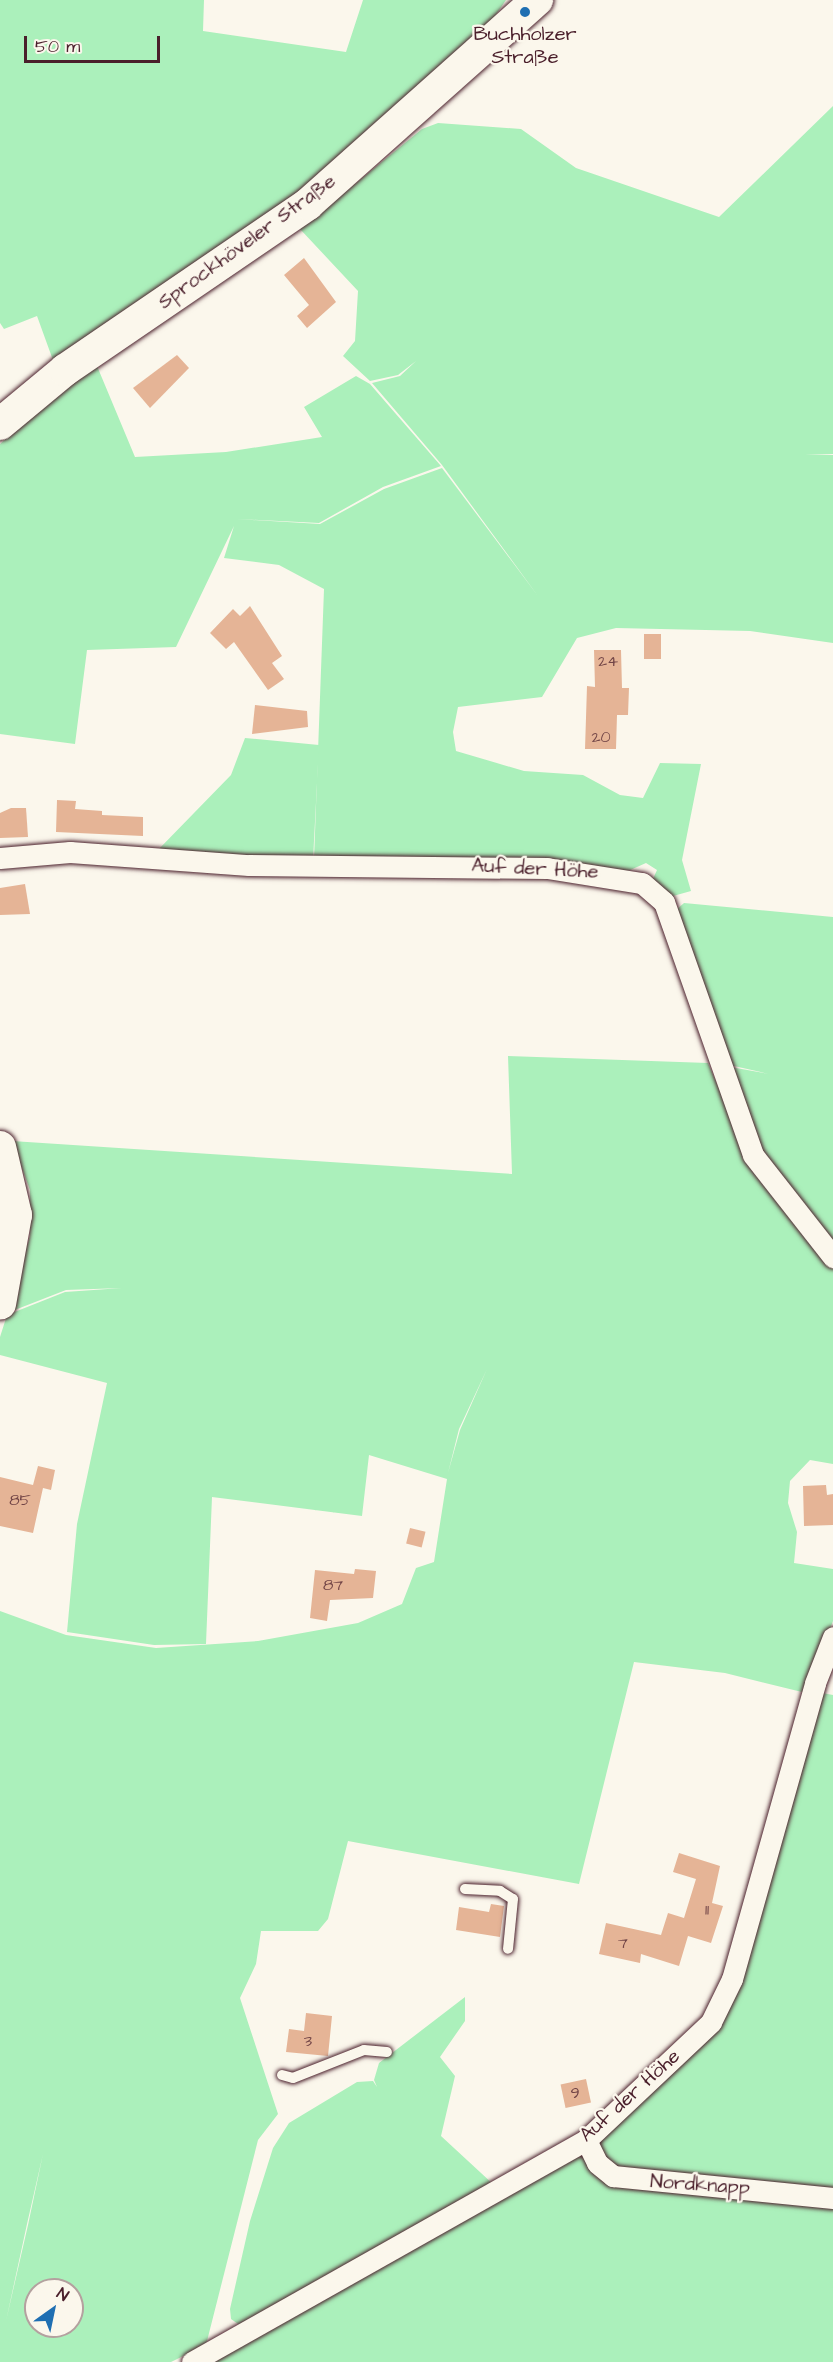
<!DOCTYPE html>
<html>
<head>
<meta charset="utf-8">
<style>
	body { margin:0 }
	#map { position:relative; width:833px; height:2362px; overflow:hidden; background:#fbf7ec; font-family:"Architects Daughter",sans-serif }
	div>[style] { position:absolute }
	.green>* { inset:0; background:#abf0bb }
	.building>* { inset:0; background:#e5b496; transform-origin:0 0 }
	.roads { filter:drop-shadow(0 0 2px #4a1f2b) drop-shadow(0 0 2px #4a1f2b) }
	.lane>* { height:10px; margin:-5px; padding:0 5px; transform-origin:5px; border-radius:5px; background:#fbf7ec }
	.street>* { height:21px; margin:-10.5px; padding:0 10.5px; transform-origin:10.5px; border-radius:10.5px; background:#fbf7ec }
	.secondary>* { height:32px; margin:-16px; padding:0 16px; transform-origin:16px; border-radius:16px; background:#fbf7ec }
	.dots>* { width:16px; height:16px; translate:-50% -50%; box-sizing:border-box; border:3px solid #fbf7ec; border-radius:50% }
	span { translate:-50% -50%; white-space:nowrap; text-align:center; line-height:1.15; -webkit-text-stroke:4.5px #fbf7ec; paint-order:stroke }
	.number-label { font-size:16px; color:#714446 }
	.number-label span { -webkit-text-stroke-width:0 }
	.poi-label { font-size:20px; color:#4a1f2b }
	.street-label { font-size:20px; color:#4a1f2b }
	.north { position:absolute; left:24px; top:2278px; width:60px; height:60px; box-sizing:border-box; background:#fbf7ec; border:2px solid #b4a19f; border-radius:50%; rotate:33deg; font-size:16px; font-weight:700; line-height:24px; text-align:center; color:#4a1f2b }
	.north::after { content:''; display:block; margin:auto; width:21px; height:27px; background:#1f6fb2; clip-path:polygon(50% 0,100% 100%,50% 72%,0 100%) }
	.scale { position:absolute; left:24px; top:36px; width:136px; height:27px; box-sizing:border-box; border:3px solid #4a1f2b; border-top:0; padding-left:8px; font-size:18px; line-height:21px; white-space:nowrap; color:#4a1f2b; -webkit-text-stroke:4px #fbf7ec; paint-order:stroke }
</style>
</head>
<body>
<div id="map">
	<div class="green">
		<i style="clip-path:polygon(0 0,204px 0,203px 31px,346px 52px,363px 0,506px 0,475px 45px,326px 175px,54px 363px,37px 316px,4px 329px,0 323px)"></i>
		<i style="clip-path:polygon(833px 106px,833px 454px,805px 455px,833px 455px,833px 643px,750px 631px,616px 628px,577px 638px,542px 697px,458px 707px,453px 732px,456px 751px,524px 771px,583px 775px,620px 795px,643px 798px,660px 763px,701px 764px,682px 860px,691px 891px,666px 898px,652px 881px,657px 870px,646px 863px,628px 871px,545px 860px,314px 860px,324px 589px,279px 565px,224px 558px,234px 526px,176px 647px,87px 650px,75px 744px,0 734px,0 444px,64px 388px,97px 366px,135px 457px,226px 452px,322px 437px,304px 407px,356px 376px,370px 384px,441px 466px,383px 487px,319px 523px,236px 519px,320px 524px,384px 489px,442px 468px,538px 596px,442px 465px,372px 383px,400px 376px,416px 361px,398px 375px,370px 381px,343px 356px,355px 341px,358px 291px,300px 229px,422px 129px,438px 123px,521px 129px,576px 168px,719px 217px)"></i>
		<i style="clip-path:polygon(245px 738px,319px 745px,313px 860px,156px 852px,231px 775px)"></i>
		<i style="clip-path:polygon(684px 903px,833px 917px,833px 1247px,757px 1154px,725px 1066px,769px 1074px,725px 1064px,676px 910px)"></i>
		<i style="clip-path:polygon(evenodd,508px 1056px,708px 1063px,749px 1159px,833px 1268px,833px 1464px,810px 1460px,790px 1481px,788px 1503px,797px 1532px,794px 1563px,833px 1569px,833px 1621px,806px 1693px,725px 1673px,634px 1662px,579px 1884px,348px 1841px,328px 1919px,318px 1931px,261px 1931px,256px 1964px,240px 1998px,278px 2114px,258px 2140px,206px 2345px,171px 2362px,0 2362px,0 1611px,66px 1635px,156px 1648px,258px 1641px,358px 1623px,402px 1604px,416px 1568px,434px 1562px,447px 1479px,369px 1455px,362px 1516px,212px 1497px,206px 1644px,154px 1645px,67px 1632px,77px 1524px,107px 1383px,0 1355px,0 1337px,7px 1315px,65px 1292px,122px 1288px,66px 1290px,7px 1313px,30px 1236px,30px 1190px,12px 1141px,512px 1174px,508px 1056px,487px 1369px,460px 1430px,448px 1473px,459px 1429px,487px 1369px,508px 1056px,43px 2154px,28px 2225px,6px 2321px,27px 2224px,43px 2154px,508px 1056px,36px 2290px,72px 2290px,72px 2326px,36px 2326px,36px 2290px)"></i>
		<i style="clip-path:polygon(817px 1692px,833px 1695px,833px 2193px,615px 2173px,592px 2141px,714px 2025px)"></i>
		<i style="clip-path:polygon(465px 1997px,465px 2021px,440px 2057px,455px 2076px,441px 2136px,494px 2185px,241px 2326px,231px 2319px,230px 2309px,250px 2221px,273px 2148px,289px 2123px,357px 2082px,373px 2081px,377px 2087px,374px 2080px,379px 2063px)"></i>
		<i style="clip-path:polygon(577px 2146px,597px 2168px,833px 2201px,833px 2362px,204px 2362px)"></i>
	</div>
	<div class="building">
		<i style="clip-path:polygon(304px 258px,336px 302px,307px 328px,297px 316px,309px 305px,284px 275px)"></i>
		<i style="clip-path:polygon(177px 355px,189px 368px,150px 408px,133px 388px)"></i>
		<i style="clip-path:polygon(250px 606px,282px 656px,272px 663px,284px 679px,268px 690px,234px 642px,226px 649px,210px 633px,233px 609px,240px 616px)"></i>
		<i style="left:644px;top:634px;width:17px;height:25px"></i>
		<i style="clip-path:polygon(594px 650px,621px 650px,622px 688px,629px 688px,628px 715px,617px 715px,616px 749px,585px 749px,587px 686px,595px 687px)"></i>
		<i style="clip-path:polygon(255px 705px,307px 711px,308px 727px,252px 734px)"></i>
		<i style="clip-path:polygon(57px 800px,76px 801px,75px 809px,102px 811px,102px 815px,143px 817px,143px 836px,56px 832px)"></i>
		<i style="clip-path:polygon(11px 808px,26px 808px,28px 837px,0 838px,0 813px)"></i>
		<i style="clip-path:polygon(25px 884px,30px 914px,0 915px,0 888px)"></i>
		<i style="clip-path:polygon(38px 1466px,55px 1470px,51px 1490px,43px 1488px,33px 1533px,0 1526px,0 1477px,33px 1485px)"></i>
		<i style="clip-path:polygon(826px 1485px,827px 1495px,833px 1494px,833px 1525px,804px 1526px,803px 1486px)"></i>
		<i style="left:410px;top:1528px;width:16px;height:16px;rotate:14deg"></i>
		<i style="clip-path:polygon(355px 1569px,376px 1571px,373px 1598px,330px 1600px,327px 1621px,310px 1618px,315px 1570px,354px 1574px)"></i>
		<i style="clip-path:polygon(679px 1853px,720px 1866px,712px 1903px,723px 1906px,711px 1943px,688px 1936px,679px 1966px,641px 1954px,640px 1963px,599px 1954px,606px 1923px,661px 1935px,668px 1913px,684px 1918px,696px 1879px,673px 1872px)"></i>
		<i style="clip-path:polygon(491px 1904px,504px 1906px,500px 1937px,456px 1930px,459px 1907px,489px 1912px)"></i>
		<i style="clip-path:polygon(306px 2013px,332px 2016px,328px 2056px,286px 2052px,289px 2029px,304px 2031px)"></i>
		<i style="left:586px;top:2079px;width:24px;height:26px;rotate:78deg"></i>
	</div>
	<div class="roads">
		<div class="lane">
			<i style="left:465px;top:1889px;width:35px;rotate:3deg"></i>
			<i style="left:500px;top:1891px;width:15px;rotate:32deg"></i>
			<i style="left:513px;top:1899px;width:50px;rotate:95.7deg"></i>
			<i style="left:282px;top:2075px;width:11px;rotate:15deg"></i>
			<i style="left:293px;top:2078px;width:76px;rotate:-21.5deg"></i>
			<i style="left:364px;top:2050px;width:23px;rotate:5deg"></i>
		</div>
		<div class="street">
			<i style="left:0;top:858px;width:70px;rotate:-4.9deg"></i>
			<i style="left:70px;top:852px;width:179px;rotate:4.2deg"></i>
			<i style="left:249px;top:865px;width:298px;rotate:0.6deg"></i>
			<i style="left:547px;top:868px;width:96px;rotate:9deg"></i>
			<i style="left:642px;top:883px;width:29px;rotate:41deg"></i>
			<i style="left:664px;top:902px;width:268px;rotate:70.6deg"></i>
			<i style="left:753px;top:1155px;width:130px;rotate:51.9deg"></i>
			<i style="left:586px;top:2140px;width:25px;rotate:64deg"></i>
			<i style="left:597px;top:2163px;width:21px;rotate:39deg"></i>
			<i style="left:613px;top:2176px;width:221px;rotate:5.7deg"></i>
			<i style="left:192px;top:2362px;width:452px;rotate:-29.4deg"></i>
			<i style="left:586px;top:2140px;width:172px;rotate:-43.3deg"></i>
			<i style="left:711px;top:2022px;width:48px;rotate:-64deg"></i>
			<i style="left:732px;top:1979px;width:307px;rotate:-74.3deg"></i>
			<i style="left:815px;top:1683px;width:49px;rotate:-68.6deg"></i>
		</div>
		<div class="secondary">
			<i style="left:0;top:424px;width:85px;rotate:-39.7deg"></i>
			<i style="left:65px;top:370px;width:294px;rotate:-34.3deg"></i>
			<i style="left:308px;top:204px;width:307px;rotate:-41.7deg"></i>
			<i style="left:0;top:1147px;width:70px;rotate:76.8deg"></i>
			<i style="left:16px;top:1215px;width:90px;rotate:100.2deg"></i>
		</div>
	</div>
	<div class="dots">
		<i style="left:525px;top:12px;background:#1f6fb2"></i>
	</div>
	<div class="number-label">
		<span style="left:608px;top:661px">24</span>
		<span style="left:601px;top:737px">20</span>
		<span style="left:20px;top:1500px">85</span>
		<span style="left:333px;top:1585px">87</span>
		<span style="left:707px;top:1910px">11</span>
		<span style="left:623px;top:1943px">7</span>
		<span style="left:308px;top:2041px">3</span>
		<span style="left:575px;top:2093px">9</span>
	</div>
	<div class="poi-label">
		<span style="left:525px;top:46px">Buchholzer<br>Straße</span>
	</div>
	<div class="street-label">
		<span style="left:247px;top:242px;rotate:-36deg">Sprockhöveler Straße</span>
		<span style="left:535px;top:869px;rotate:3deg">Auf der Höhe</span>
		<span style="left:630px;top:2096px;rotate:-42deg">Auf der Höhe</span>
		<span style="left:700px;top:2185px;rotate:4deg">Nordknapp</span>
	</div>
	<div class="north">N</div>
	<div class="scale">50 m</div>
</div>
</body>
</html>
